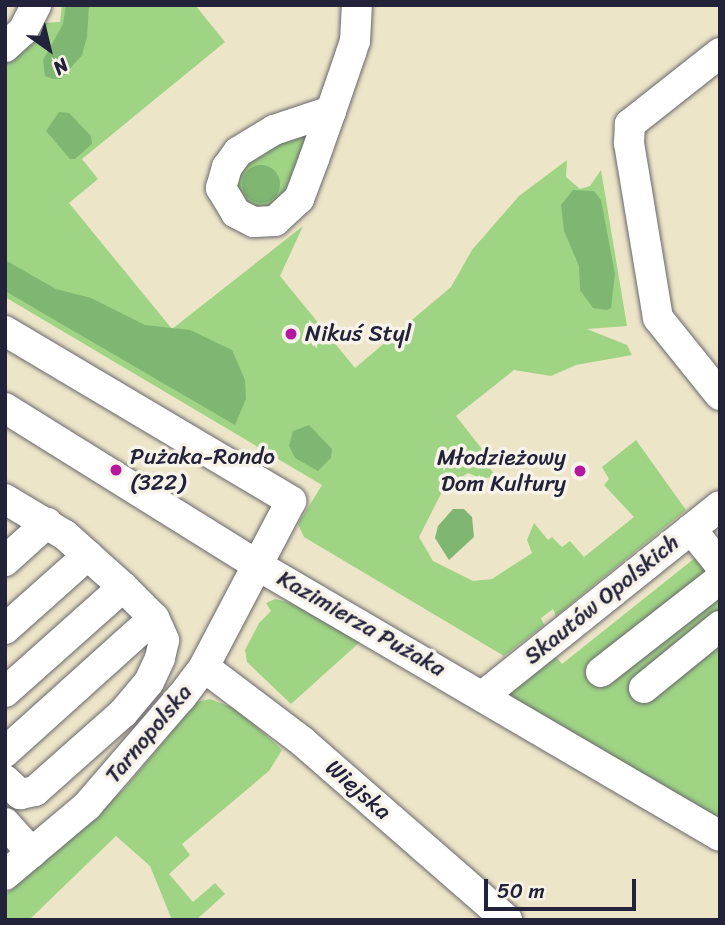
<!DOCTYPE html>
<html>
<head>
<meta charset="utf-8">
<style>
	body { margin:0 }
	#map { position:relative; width:725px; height:925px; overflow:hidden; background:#ece5c8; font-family:Sriracha,sans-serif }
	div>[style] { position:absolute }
	.green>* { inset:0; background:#9fd485 }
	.forest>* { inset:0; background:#7fb672 }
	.round { border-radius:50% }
	.roads { filter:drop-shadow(0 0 2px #69666c) drop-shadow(0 0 2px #69666c) }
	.minor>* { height:30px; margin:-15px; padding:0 15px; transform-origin:15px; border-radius:15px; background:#fff }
	.dots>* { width:19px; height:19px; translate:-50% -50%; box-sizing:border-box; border:4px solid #f7f3e8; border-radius:50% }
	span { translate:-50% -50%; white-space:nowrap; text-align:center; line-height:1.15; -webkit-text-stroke:7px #f7f3e8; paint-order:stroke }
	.poi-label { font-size:23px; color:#22223b }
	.left { translate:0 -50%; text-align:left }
	.right { translate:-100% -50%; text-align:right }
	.street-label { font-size:23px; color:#22223b }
	.frame { position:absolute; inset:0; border:7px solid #22223b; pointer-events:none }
	.north { position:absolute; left:14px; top:14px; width:70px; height:70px; -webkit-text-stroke:5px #f7f3e8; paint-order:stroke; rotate:146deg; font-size:19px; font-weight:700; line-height:28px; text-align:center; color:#22223b }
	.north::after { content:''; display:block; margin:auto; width:24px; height:32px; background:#22223b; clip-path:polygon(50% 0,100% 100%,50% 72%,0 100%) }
	.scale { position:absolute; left:484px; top:879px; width:152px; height:32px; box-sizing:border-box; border:4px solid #22223b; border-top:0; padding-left:9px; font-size:21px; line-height:24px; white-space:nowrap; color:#22223b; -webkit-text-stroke:5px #f7f3e8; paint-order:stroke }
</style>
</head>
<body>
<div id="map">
	<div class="green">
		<i style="clip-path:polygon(62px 5px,195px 5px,225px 42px,82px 159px,98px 179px,69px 203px,172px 329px,303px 226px,280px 276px,355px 368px,451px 287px,472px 250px,519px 196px,567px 160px,566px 177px,580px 189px,590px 186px,601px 170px,627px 326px,587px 329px,627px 345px,632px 355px,576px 365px,551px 376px,514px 370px,456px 416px,485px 453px,481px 457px,496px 476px,482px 479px,468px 473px,444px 488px,419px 537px,433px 561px,473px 581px,492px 579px,532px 553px,527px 540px,534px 523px,548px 540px,552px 537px,562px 547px,570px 541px,584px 557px,634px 517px,604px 485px,609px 479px,602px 467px,636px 440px,686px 510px,556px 616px,553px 609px,541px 618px,544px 625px,504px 656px,304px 537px,298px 524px,322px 485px,5px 297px,5px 47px,27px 24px,60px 22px)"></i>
		<i style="clip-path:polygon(331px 111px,306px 182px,266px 223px,222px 179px)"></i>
		<i style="clip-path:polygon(720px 538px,720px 836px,484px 695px,546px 645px,562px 664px)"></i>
		<i style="clip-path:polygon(275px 599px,291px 603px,360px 642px,291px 704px,247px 662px,245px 650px,259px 623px,271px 611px,266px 603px)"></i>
		<i style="clip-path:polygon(210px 699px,239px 710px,282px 750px,269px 771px,182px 844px,190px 855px,169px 874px,193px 902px,215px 883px,225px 894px,196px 920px,172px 920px,150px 866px,116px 836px,29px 920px,5px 920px,5px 895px,124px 789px,197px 702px)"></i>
	</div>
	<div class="forest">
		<i style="clip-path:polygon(66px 5px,89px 5px,87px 37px,82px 55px,61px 79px,53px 79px,45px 76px,43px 60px,63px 24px)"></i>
		<i style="clip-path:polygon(59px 112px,69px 113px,91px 136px,92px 144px,75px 159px,70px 159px,46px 131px)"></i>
		<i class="round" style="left:242px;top:165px;width:38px;height:38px"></i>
		<i style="clip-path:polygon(573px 190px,594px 191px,601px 200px,615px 274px,611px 308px,607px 310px,593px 308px,580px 290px,579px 266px,564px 231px,561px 205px)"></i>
		<i style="clip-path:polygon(5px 260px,56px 289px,91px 298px,145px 325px,190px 330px,232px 350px,245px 380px,246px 399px,235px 425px,5px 291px)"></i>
		<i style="clip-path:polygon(309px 425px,332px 449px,331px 458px,318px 471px,295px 458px,289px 446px,293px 431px)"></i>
		<i style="clip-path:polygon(453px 509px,464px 509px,472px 517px,474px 537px,449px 560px,435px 538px,438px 526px)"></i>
	</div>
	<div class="roads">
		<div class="minor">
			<i style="left:5px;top:47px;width:24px;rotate:-42deg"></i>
			<i style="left:23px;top:31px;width:29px;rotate:-63deg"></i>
			<i style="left:720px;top:53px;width:115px;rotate:141.7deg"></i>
			<i style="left:630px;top:124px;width:19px;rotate:93deg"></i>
			<i style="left:629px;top:143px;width:177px;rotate:80.6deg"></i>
			<i style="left:658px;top:318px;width:99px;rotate:51.2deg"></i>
			<i style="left:331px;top:111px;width:60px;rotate:161.6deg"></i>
			<i style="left:274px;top:130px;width:42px;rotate:148.6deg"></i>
			<i style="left:238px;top:152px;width:19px;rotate:126deg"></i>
			<i style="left:227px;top:167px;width:22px;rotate:106deg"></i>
			<i style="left:221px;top:188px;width:29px;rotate:59deg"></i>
			<i style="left:236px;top:213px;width:20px;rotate:27deg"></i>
			<i style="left:254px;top:222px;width:21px;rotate:-3deg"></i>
			<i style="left:275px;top:221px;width:33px;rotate:-43deg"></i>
			<i style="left:299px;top:199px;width:43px;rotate:-69.4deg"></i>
			<i style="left:314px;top:159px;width:51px;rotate:-70.5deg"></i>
			<i style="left:331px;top:111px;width:61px;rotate:-71deg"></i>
			<i style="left:351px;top:53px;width:13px;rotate:-72deg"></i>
			<i style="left:355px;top:41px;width:36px;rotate:-87deg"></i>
			<i style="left:5px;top:331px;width:333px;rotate:30.7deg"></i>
			<i style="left:291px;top:501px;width:187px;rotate:117.7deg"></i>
			<i style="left:204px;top:667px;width:38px;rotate:127deg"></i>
			<i style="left:181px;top:697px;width:144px;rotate:130.8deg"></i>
			<i style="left:87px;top:806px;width:107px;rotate:139.9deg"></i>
			<i style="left:5px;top:408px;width:297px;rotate:31.9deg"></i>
			<i style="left:257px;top:565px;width:536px;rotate:30.34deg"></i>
			<i style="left:5px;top:499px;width:70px;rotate:31deg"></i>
			<i style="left:65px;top:535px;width:78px;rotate:41.9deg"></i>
			<i style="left:123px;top:587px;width:158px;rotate:138.3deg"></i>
			<i style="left:691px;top:529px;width:46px;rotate:51.1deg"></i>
			<i style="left:5px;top:561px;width:57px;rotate:-42.1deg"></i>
			<i style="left:5px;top:629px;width:111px;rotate:-41.7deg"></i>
			<i style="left:204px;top:667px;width:124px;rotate:37.1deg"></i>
			<i style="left:303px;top:742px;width:271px;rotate:41.1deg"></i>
			<i style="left:601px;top:672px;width:151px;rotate:-38deg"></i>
			<i style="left:644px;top:688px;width:98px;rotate:-39.2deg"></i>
			<i style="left:484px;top:695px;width:302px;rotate:-38.7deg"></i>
			<i style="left:5px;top:752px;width:200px;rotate:-42deg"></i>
			<i style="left:154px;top:618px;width:44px;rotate:-135deg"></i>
			<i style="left:5px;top:780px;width:21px;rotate:43deg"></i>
			<i style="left:20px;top:794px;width:15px;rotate:-11deg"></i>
			<i style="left:35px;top:791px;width:118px;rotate:-41.6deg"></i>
			<i style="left:123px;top:713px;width:40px;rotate:-50deg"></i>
			<i style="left:149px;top:682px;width:26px;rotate:-65deg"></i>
			<i style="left:160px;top:658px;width:18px;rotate:-77deg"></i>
			<i style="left:164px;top:640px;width:24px;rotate:-114deg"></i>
			<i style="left:5px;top:823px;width:40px;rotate:48deg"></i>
		</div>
	</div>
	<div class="dots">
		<i style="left:291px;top:334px;background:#b5179e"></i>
		<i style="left:116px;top:470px;background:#b5179e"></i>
		<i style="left:580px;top:471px;background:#b5179e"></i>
	</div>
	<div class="poi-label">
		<span class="left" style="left:305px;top:334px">Nikuś Styl</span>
		<span class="left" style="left:130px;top:470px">Pużaka-Rondo<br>(322)</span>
		<span class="right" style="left:566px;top:471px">Młodzieżowy<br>Dom Kultury</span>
	</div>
	<div class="street-label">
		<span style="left:602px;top:600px;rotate:-39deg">Skautów Opolskich</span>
		<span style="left:361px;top:624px;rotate:30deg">Kazimierza Pużaka</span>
		<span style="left:149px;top:734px;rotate:-50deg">Tarnopolska</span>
		<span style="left:358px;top:790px;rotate:41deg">Wiejska</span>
	</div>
	<div class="frame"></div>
	<div class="north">N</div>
	<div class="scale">50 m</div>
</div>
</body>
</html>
